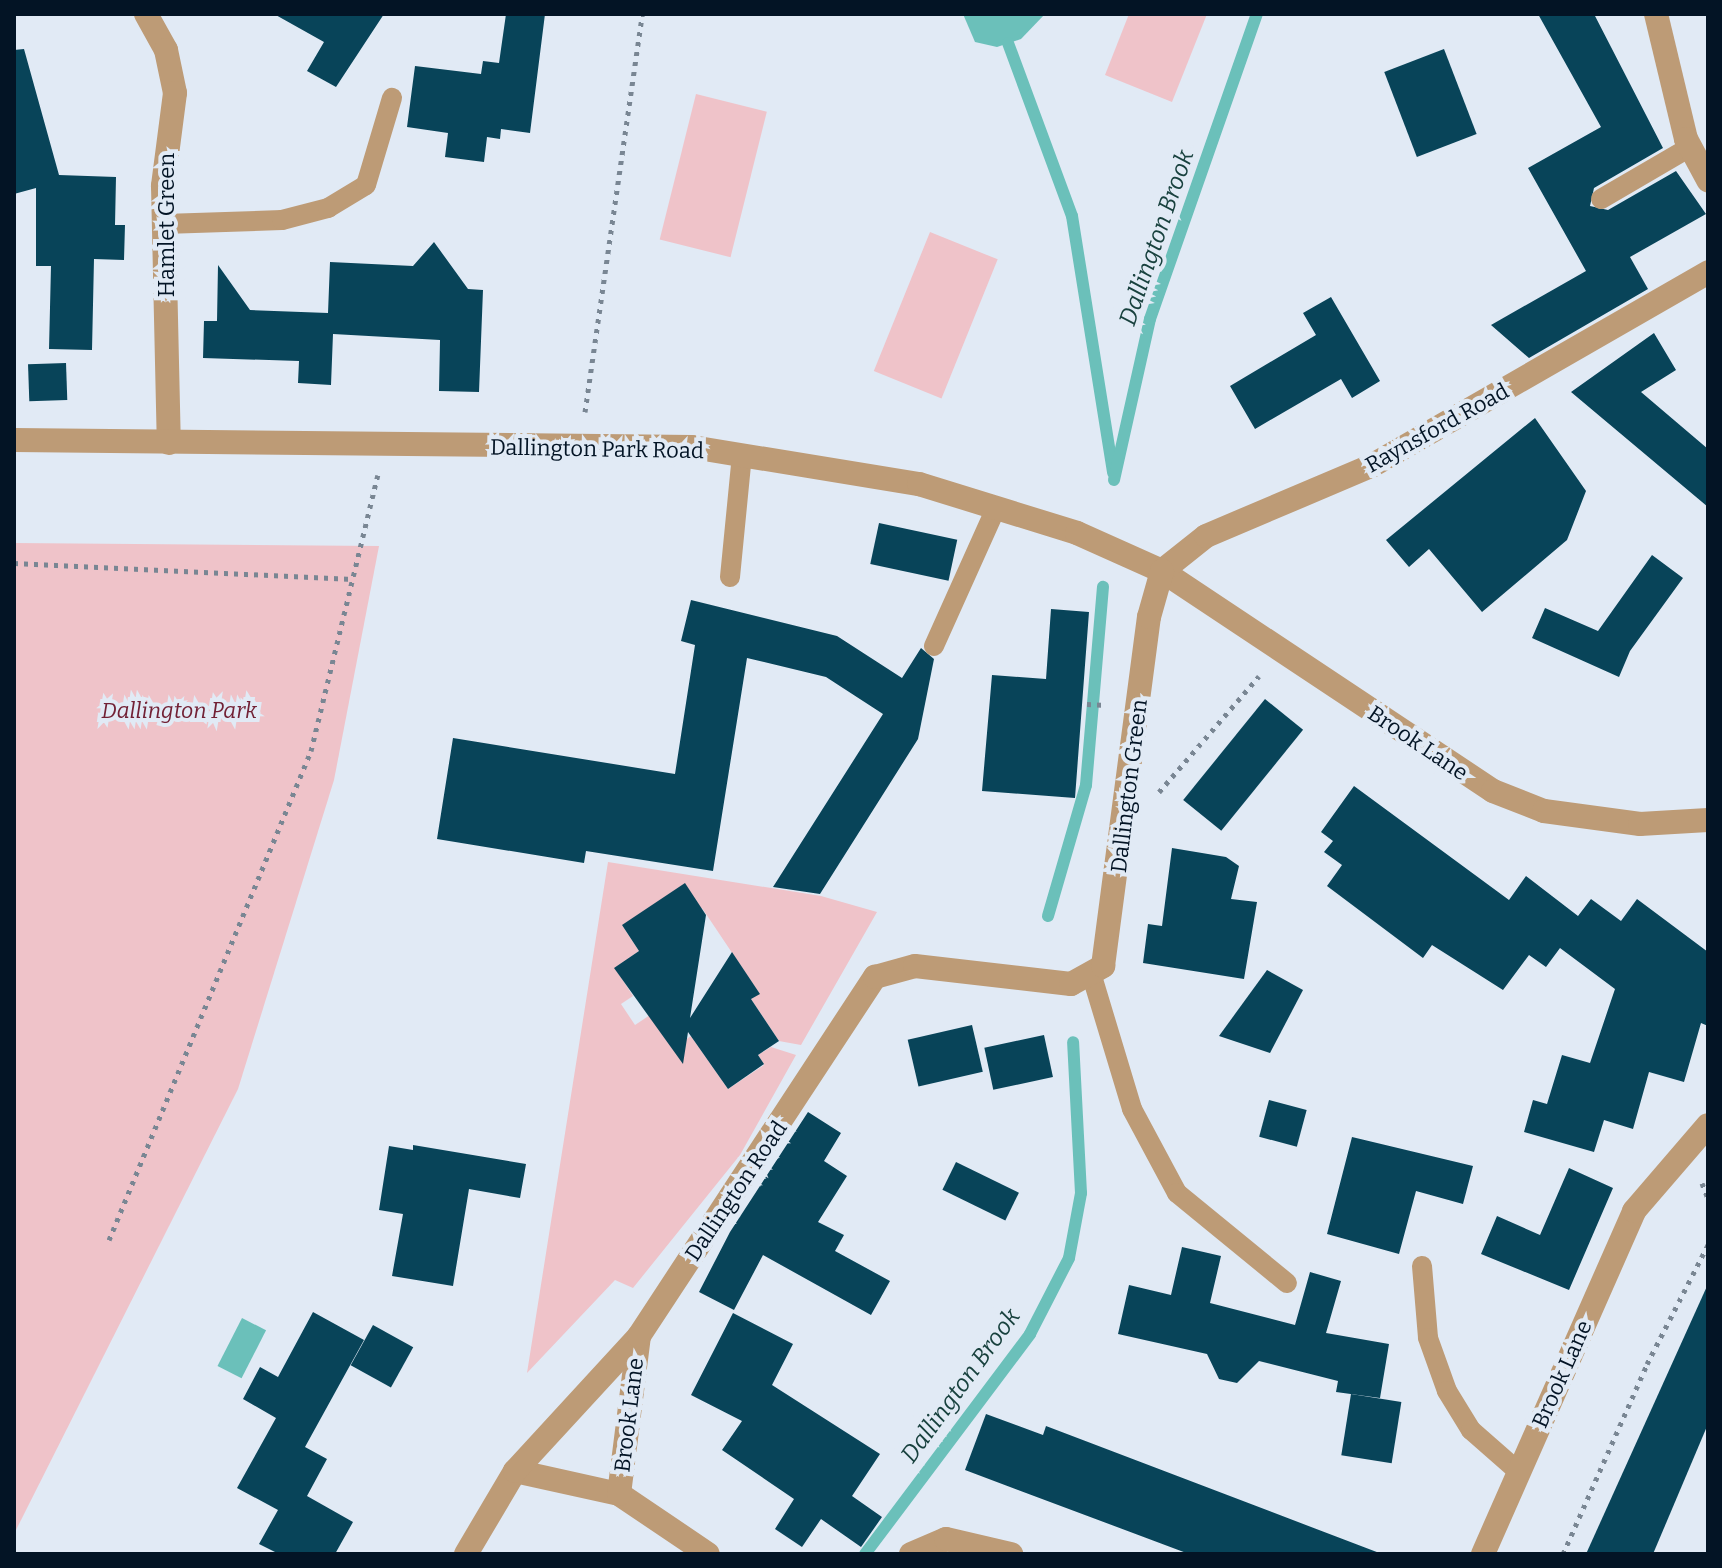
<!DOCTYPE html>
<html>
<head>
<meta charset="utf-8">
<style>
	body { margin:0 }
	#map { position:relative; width:1722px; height:1568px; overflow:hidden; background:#e1eaf5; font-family:Bitter,serif }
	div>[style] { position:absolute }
	.green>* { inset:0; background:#efc3c9; transform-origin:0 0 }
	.water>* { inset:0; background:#6bc0ba; transform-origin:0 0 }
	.stream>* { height:12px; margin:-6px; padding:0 6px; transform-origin:6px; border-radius:6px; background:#6bc0ba }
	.building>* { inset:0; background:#084459; transform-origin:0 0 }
	.path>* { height:5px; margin-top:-2.5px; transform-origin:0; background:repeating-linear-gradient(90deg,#798693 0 4px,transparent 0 10px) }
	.lane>* { height:20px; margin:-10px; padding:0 10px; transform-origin:10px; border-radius:10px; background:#bd9b76 }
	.street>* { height:24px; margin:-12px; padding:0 12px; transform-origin:12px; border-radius:12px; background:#bd9b76 }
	span { translate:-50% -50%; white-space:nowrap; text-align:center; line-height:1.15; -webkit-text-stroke:8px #e1eaf5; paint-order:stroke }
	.street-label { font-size:22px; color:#031425 }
	.park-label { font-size:22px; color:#722135; font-style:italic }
	.water-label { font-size:24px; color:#18413e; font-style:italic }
	.frame { position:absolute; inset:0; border:16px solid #031425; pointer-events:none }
</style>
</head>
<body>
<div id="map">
	<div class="green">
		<i style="clip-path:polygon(1129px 14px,1207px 14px,1172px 102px,1105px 75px)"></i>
		<i style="left:696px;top:94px;width:73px;height:150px;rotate:14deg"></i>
		<i style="left:930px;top:232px;width:73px;height:150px;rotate:22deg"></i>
		<i style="clip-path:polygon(14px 543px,379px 546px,334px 780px,238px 1089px,14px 1534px)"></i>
		<i style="clip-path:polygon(608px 862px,821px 896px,877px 912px,801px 1045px,779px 1041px,751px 999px,759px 993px,702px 908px,679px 923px,622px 925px,639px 951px,615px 968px,633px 996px,621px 1004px,635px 1025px,650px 1015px,673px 1048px,691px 1036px,728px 1089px,764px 1065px,758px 1055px,771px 1047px,796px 1055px,740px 1155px,633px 1288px,615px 1280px,527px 1373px)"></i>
	</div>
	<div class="water">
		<i style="clip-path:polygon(963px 14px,1045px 14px,1021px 39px,997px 47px,975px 42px)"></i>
		<i style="left:242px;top:1318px;width:27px;height:54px;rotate:27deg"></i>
	</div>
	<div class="stream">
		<i style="left:1008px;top:43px;width:184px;rotate:69.7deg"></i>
		<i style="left:1072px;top:216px;width:260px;rotate:80.9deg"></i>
		<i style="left:1114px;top:480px;width:165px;rotate:-77.4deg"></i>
		<i style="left:1150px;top:319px;width:323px;rotate:-70.7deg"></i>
		<i style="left:1048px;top:916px;width:136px;rotate:-73.8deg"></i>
		<i style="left:1086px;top:785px;width:199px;rotate:-85.1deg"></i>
		<i style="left:865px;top:1554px;width:275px;rotate:-53.1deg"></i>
		<i style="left:1030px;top:1334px;width:85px;rotate:-62.8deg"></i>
		<i style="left:1069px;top:1258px;width:66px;rotate:-79.5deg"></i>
		<i style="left:1081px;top:1193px;width:151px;rotate:-93deg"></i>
	</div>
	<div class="building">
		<i style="clip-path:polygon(274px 14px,384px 14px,336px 87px,307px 71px,324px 42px)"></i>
		<i style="clip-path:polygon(506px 14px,545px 14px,530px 133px,501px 129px,500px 139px,487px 137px,484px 162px,445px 157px,448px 133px,407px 127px,415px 66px,481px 74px,483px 61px,499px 63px)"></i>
		<i style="clip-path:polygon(1538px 14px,1594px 14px,1663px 148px,1594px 188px,1590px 206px,1608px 210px,1676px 171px,1706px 214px,1630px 257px,1648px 289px,1529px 358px,1491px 325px,1586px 271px,1528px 168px,1601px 127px)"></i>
		<i style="clip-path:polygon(24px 49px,59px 175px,116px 177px,115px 225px,125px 225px,124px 260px,94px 259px,92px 350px,49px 349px,51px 266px,36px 266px,36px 188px,14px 194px,14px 50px)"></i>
		<i style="left:1444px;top:49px;width:91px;height:64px;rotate:69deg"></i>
		<i style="clip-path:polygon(434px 242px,468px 289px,483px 290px,479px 392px,439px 391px,440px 340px,333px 334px,331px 385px,298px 383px,299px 361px,203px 358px,204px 321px,217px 321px,218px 265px,250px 310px,328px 313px,330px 262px,413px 266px)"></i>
		<i style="clip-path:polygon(1331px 297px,1380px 381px,1352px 398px,1341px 379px,1255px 429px,1230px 386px,1316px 335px,1303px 313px)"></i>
		<i style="clip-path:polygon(1654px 333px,1676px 370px,1641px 392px,1708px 449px,1708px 507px,1571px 392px)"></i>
		<i style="left:66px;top:363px;width:37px;height:38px;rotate:88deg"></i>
		<i style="clip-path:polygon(1535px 418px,1586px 491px,1567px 540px,1482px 612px,1429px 549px,1409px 567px,1386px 540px)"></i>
		<i style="left:879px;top:523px;width:80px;height:42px;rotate:12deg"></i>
		<i style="clip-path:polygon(1652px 555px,1683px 578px,1630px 651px,1619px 677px,1532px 638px,1545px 608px,1598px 631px)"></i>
		<i style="clip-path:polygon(691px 600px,837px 636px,902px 678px,921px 648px,934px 659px,918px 739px,820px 894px,773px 887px,883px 714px,826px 677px,747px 658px,713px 871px,586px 851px,584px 863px,437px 839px,453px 738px,675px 774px,695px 645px,681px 641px)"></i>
		<i style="clip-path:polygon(1051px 609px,1089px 612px,1075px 798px,982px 791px,992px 675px,1046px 679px)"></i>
		<i style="left:1265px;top:699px;width:49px;height:130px;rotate:39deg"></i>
		<i style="clip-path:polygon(1354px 786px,1509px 900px,1526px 876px,1578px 916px,1591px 899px,1621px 921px,1637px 899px,1708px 952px,1708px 1026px,1701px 1023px,1684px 1082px,1649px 1072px,1633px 1129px,1604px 1120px,1594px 1152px,1524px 1132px,1533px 1100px,1547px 1104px,1562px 1055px,1590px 1063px,1615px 989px,1560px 948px,1546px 967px,1529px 955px,1503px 990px,1432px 945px,1423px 958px,1327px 886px,1342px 865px,1324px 852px,1333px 841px,1321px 832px)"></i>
		<i style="clip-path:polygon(1172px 848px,1226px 857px,1239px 866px,1231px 899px,1257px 902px,1244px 979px,1143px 963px,1148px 924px,1162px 926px)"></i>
		<i style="clip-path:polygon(685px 883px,706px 915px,690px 1018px,732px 952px,760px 994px,751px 999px,779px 1041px,758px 1055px,764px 1064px,728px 1089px,688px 1032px,683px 1064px,614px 968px,639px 951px,622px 925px)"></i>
		<i style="clip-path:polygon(1267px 970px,1303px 990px,1270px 1053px,1219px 1036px)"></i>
		<i style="left:972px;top:1025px;width:48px;height:66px;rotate:77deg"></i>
		<i style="left:1044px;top:1035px;width:43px;height:61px;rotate:78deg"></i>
		<i style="left:1269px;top:1100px;width:39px;height:38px;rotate:15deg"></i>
		<i style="clip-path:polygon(808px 1112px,841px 1133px,824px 1161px,847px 1176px,818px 1222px,844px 1235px,835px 1251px,890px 1281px,871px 1315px,763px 1255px,734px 1310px,699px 1292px,730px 1232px)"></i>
		<i style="clip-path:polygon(1352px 1137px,1473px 1166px,1463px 1204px,1416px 1191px,1399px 1254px,1327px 1234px)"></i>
		<i style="clip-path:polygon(413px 1145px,526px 1164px,520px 1198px,469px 1189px,453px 1286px,392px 1276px,403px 1214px,379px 1210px,389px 1146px,413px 1150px)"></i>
		<i style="left:956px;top:1162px;width:70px;height:31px;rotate:26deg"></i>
		<i style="clip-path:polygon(1569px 1168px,1613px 1188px,1569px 1290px,1481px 1254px,1497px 1216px,1540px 1235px)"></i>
		<i style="clip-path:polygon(1182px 1247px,1221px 1256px,1210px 1303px,1295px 1325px,1310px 1272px,1341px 1281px,1326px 1333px,1389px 1344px,1380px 1398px,1336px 1392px,1338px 1381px,1259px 1361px,1237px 1383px,1219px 1379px,1207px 1354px,1118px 1334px,1129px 1285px,1171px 1295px)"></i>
		<i style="clip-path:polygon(1708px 1284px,1708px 1424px,1653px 1554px,1586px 1554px)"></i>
		<i style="clip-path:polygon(313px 1312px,364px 1340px,305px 1447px,327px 1459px,307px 1496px,353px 1522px,335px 1554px,279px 1554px,259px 1544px,278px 1510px,237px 1488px,276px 1418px,243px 1399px,260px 1367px,278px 1377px)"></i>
		<i style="clip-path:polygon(733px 1313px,793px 1344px,772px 1385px,880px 1454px,852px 1496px,882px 1517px,861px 1547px,821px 1519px,802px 1547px,775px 1529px,794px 1499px,722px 1450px,742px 1421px,691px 1395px)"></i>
		<i style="left:373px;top:1325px;width:46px;height:46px;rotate:29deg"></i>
		<i style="left:1351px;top:1394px;width:51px;height:62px;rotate:9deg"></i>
		<i style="clip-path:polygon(986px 1414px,1043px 1435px,1046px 1426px,1382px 1554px,1189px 1554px,965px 1470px)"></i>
	</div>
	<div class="path">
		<i style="left:585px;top:412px;width:402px;rotate:-81.8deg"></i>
		<i style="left:14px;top:563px;width:339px;rotate:2.7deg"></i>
		<i style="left:1087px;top:704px;width:19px;rotate:3deg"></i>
		<i style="left:1159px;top:792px;width:153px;rotate:-49.2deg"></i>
		<i style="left:1702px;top:1183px;width:17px;rotate:69deg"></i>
		<i style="left:109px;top:1240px;width:529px;rotate:-67.56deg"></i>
		<i style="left:311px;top:751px;width:284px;rotate:-76.4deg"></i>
		<i style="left:1563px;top:1554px;width:208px;rotate:-66.1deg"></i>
		<i style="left:1647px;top:1364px;width:134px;rotate:-62.9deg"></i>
	</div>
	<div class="lane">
		<i style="left:1601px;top:199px;width:103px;rotate:-30.3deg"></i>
		<i style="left:164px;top:224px;width:118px;rotate:-1.9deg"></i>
		<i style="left:282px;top:220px;width:48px;rotate:-14.6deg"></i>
		<i style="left:328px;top:208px;width:44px;rotate:-31.2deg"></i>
		<i style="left:366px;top:185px;width:91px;rotate:-73.4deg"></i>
		<i style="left:730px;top:577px;width:123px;rotate:-84.4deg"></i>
		<i style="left:934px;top:646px;width:151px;rotate:-65.8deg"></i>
		<i style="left:1091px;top:973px;width:142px;rotate:73.2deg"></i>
		<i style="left:1132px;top:1109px;width:95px;rotate:61.8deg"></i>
		<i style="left:1177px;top:1193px;width:142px;rotate:39.3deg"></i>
		<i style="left:1422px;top:1266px;width:72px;rotate:85.2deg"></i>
		<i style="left:1428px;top:1338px;width:56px;rotate:70.3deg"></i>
		<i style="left:1447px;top:1391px;width:46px;rotate:58.4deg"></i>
		<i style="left:1471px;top:1430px;width:64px;rotate:41.2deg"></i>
	</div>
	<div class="street">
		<i style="left:146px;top:14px;width:41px;rotate:60.9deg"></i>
		<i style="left:166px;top:50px;width:44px;rotate:78.2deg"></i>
		<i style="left:175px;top:93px;width:94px;rotate:97.4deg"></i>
		<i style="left:163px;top:186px;width:257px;rotate:88.7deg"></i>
		<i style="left:1656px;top:14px;width:129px;rotate:76.5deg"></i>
		<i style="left:1686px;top:139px;width:47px;rotate:61.8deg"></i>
		<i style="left:14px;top:440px;width:678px;rotate:0.59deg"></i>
		<i style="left:692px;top:447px;width:230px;rotate:9.3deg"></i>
		<i style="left:919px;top:484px;width:165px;rotate:17.2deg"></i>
		<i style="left:1077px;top:533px;width:93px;rotate:24.1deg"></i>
		<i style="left:1162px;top:571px;width:397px;rotate:33.6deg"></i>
		<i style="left:1493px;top:791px;width:55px;rotate:21.4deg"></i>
		<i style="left:1544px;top:811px;width:97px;rotate:7.7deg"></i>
		<i style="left:1640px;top:824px;width:68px;rotate:-3.4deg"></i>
		<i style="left:1162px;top:571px;width:56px;rotate:-38.5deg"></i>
		<i style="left:1206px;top:536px;width:181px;rotate:-23deg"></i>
		<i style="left:1373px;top:465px;width:387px;rotate:-29.9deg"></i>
		<i style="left:515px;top:1471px;width:107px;rotate:12.5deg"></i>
		<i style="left:619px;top:1494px;width:107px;rotate:34deg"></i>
		<i style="left:619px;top:1494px;width:159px;rotate:-82.8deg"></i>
		<i style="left:466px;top:1554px;width:96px;rotate:-59.4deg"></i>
		<i style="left:515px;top:1471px;width:183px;rotate:-47.4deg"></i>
		<i style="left:639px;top:1336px;width:430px;rotate:-56.7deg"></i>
		<i style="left:875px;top:977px;width:41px;rotate:-15.4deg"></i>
		<i style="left:915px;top:966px;width:157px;rotate:6.6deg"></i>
		<i style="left:1071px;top:984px;width:37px;rotate:-29deg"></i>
		<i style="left:1103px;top:966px;width:352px;rotate:-82.5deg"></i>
		<i style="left:1149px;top:617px;width:48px;rotate:-74.2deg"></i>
		<i style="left:911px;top:1554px;width:38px;rotate:-23deg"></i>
		<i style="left:946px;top:1539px;width:67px;rotate:13deg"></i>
		<i style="left:1483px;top:1554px;width:375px;rotate:-66.2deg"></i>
		<i style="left:1634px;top:1211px;width:113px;rotate:-49.3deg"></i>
	</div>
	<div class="street-label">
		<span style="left:167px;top:225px;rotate:-90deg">Hamlet Green</span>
		<span style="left:1437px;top:428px;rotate:-29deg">Raynsford Road</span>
		<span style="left:597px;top:449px;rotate:1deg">Dallington Park Road</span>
		<span style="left:1418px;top:743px;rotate:34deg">Brook Lane</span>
		<span style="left:1129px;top:786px;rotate:-83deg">Dallington Green</span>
		<span style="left:736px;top:1191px;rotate:-56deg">Dallington Road</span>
		<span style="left:1562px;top:1374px;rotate:-66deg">Brook Lane</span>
		<span style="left:629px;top:1415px;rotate:-83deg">Brook Lane</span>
	</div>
	<div class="park-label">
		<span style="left:179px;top:711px">Dallington Park</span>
	</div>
	<div class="water-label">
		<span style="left:1157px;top:238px;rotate:-71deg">Dallington Brook</span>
		<span style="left:961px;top:1386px;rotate:-54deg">Dallington Brook</span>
	</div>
	<div class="frame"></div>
</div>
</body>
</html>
